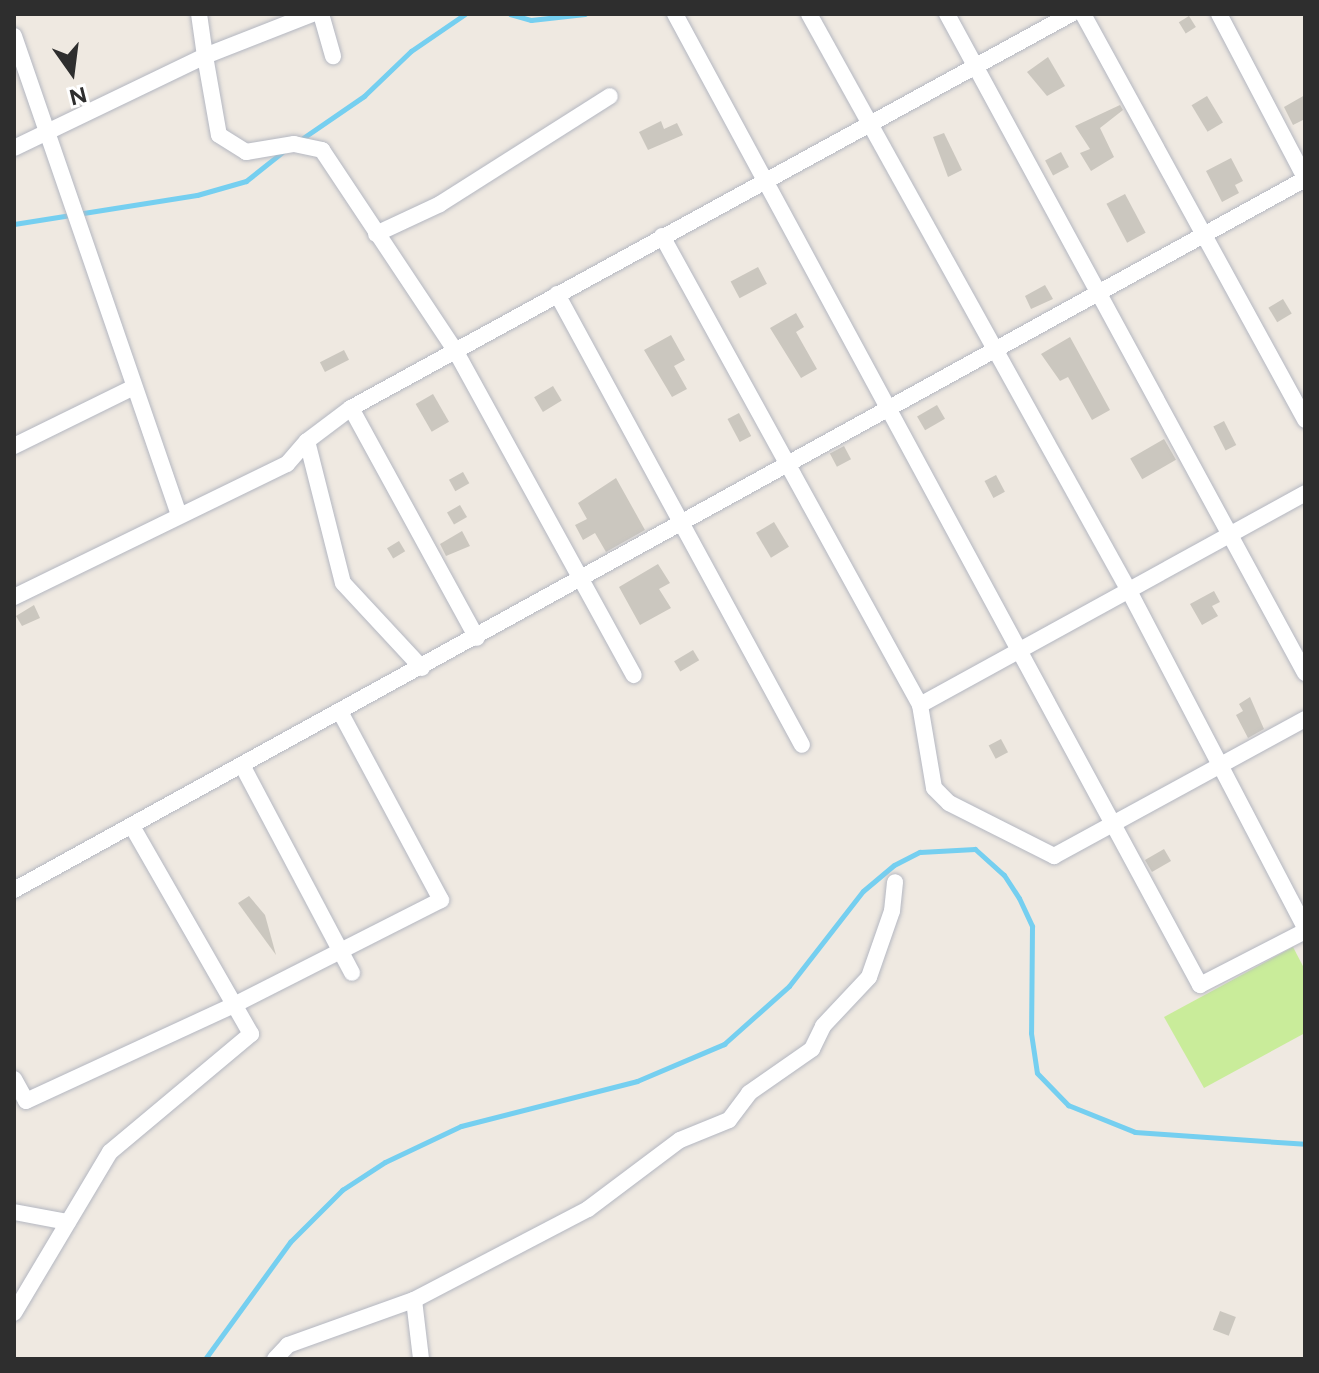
<!DOCTYPE html>
<html>
<head>
<meta charset="utf-8">
<style>
	body { margin:0 }
	#map { position:relative; width:1319px; height:1373px; overflow:hidden; background:#efe9e1; font-family:Figtree,sans-serif }
	div>[style] { position:absolute }
	.pitch>* { inset:0; background:#c9ec9a }
	.stream>* { height:5px; margin:-2.5px; padding:0 2.5px; transform-origin:2.5px; border-radius:2.5px; background:#75cff0 }
	.building>* { inset:0; background:#cbc7bf; transform-origin:0 0 }
	.roads { filter:drop-shadow(0 0 2px #b4b7c1) drop-shadow(0 0 2px #b4b7c1) }
	.minor>* { height:16px; margin:-8px; padding:0 8px; transform-origin:8px; border-radius:8px; background:#fff }
	span { translate:-50% -50%; white-space:nowrap; text-align:center; line-height:1.15; -webkit-text-stroke:8px #fff; paint-order:stroke }
	.frame { position:absolute; inset:0; border:16px solid #2e2e2e; pointer-events:none }
	.north { position:absolute; left:32px; top:32px; width:80px; height:80px; -webkit-text-stroke:6px #fff; paint-order:stroke; rotate:166deg; font-size:22px; font-weight:700; line-height:32px; text-align:center; color:#2e2e2e }
	.north::after { content:''; display:block; margin:auto; width:28px; height:36px; background:#2e2e2e; clip-path:polygon(50% 0,100% 100%,50% 72%,0 100%) }
</style>
</head>
<body>
<div id="map">
	<div class="pitch">
		<i style="clip-path:polygon(1293px 947px,1305px 970px,1305px 1033px,1204px 1088px,1164px 1017px)"></i>
	</div>
	<div class="stream">
		<i style="left:510px;top:14px;width:22px;rotate:16deg"></i>
		<i style="left:531px;top:20px;width:54px;rotate:-6.3deg"></i>
		<i style="left:300px;top:140px;width:78px;rotate:-34.5deg"></i>
		<i style="left:364px;top:96px;width:65px;rotate:-43.8deg"></i>
		<i style="left:411px;top:51px;width:65px;rotate:-34.4deg"></i>
		<i style="left:14px;top:224px;width:185px;rotate:-9deg"></i>
		<i style="left:197px;top:195px;width:51px;rotate:-15.9deg"></i>
		<i style="left:246px;top:181px;width:50px;rotate:-38.5deg"></i>
		<i style="left:205px;top:1359px;width:145px;rotate:-54deg"></i>
		<i style="left:290px;top:1242px;width:74px;rotate:-45deg"></i>
		<i style="left:342px;top:1190px;width:51px;rotate:-33.1deg"></i>
		<i style="left:385px;top:1162px;width:84px;rotate:-25.3deg"></i>
		<i style="left:461px;top:1126px;width:182px;rotate:-14.3deg"></i>
		<i style="left:637px;top:1081px;width:95px;rotate:-23deg"></i>
		<i style="left:724px;top:1044px;width:87px;rotate:-41.7deg"></i>
		<i style="left:789px;top:986px;width:120px;rotate:-52.1deg"></i>
		<i style="left:863px;top:891px;width:40px;rotate:-40deg"></i>
		<i style="left:894px;top:865px;width:29px;rotate:-27deg"></i>
		<i style="left:920px;top:852px;width:55px;rotate:-3.1deg"></i>
		<i style="left:975px;top:849px;width:39px;rotate:42deg"></i>
		<i style="left:1004px;top:875px;width:27px;rotate:57deg"></i>
		<i style="left:1019px;top:898px;width:31px;rotate:65deg"></i>
		<i style="left:1032px;top:926px;width:107px;rotate:90.5deg"></i>
		<i style="left:1031px;top:1033px;width:40px;rotate:81.5deg"></i>
		<i style="left:1037px;top:1073px;width:45px;rotate:45.9deg"></i>
		<i style="left:1068px;top:1105px;width:72px;rotate:21.9deg"></i>
		<i style="left:1135px;top:1132px;width:170px;rotate:4deg"></i>
	</div>
	<div class="building">
		<i style="left:1189px;top:16px;width:13px;height:12px;rotate:58deg"></i>
		<i style="clip-path:polygon(1048px 57px,1065px 86px,1047px 96px,1027px 72px)"></i>
		<i style="clip-path:polygon(1305px 95px,1305px 119px,1293px 125px,1284px 107px)"></i>
		<i style="left:1207px;top:96px;width:31px;height:18px;rotate:59deg"></i>
		<i style="clip-path:polygon(1120px 105px,1123px 110px,1100px 128px,1114px 157px,1091px 171px,1080px 153px,1090px 149px,1075px 126px)"></i>
		<i style="clip-path:polygon(661px 121px,664px 129px,677px 123px,683px 135px,648px 150px,639px 132px)"></i>
		<i style="clip-path:polygon(944px 133px,962px 170px,948px 177px,933px 137px)"></i>
		<i style="left:1061px;top:152px;width:17px;height:18px;rotate:62deg"></i>
		<i style="clip-path:polygon(1231px 158px,1243px 181px,1235px 185px,1239px 193px,1222px 202px,1206px 171px)"></i>
		<i style="left:1125px;top:194px;width:44px;height:21px;rotate:62deg"></i>
		<i style="left:758px;top:267px;width:19px;height:31px;rotate:62deg"></i>
		<i style="clip-path:polygon(1045px 285px,1053px 299px,1031px 309px,1025px 296px)"></i>
		<i style="left:1283px;top:299px;width:17px;height:17px;rotate:59deg"></i>
		<i style="clip-path:polygon(796px 313px,804px 327px,796px 332px,817px 369px,801px 378px,770px 328px)"></i>
		<i style="clip-path:polygon(671px 335px,685px 360px,674px 366px,687px 389px,672px 397px,644px 350px)"></i>
		<i style="clip-path:polygon(1070px 337px,1110px 410px,1092px 420px,1068px 377px,1060px 381px,1041px 354px)"></i>
		<i style="left:344px;top:350px;width:11px;height:27px;rotate:63deg"></i>
		<i style="left:553px;top:386px;width:17px;height:22px;rotate:59deg"></i>
		<i style="left:433px;top:394px;width:32px;height:20px;rotate:60deg"></i>
		<i style="left:937px;top:405px;width:16px;height:23px;rotate:60deg"></i>
		<i style="left:739px;top:413px;width:26px;height:13px;rotate:62deg"></i>
		<i style="left:1224px;top:421px;width:27px;height:12px;rotate:63deg"></i>
		<i style="left:1164px;top:439px;width:24px;height:39px;rotate:60deg"></i>
		<i style="left:844px;top:446px;width:15px;height:16px;rotate:62deg"></i>
		<i style="left:463px;top:472px;width:13px;height:16px;rotate:61deg"></i>
		<i style="left:996px;top:475px;width:19px;height:13px;rotate:62deg"></i>
		<i style="clip-path:polygon(616px 478px,645px 530px,606px 552px,595px 533px,583px 540px,575px 525px,587px 519px,578px 503px)"></i>
		<i style="left:460px;top:505px;width:14px;height:15px;rotate:60deg"></i>
		<i style="left:774px;top:522px;width:29px;height:21px;rotate:59deg"></i>
		<i style="clip-path:polygon(462px 531px,470px 546px,446px 556px,440px 544px)"></i>
		<i style="left:399px;top:541px;width:12px;height:14px;rotate:59deg"></i>
		<i style="clip-path:polygon(658px 564px,670px 583px,659px 589px,671px 608px,640px 625px,619px 587px)"></i>
		<i style="clip-path:polygon(1214px 591px,1220px 602px,1212px 606px,1218px 616px,1202px 625px,1190px 604px)"></i>
		<i style="clip-path:polygon(34px 605px,40px 618px,22px 626px,16px 616px)"></i>
		<i style="left:693px;top:650px;width:12px;height:22px;rotate:59deg"></i>
		<i style="clip-path:polygon(1250px 697px,1264px 729px,1248px 738px,1236px 715px,1243px 711px,1239px 704px)"></i>
		<i style="left:1001px;top:739px;width:15px;height:14px;rotate:62deg"></i>
		<i style="left:1164px;top:849px;width:14px;height:22px;rotate:60deg"></i>
		<i style="clip-path:polygon(249px 896px,265px 915px,276px 955px,238px 903px)"></i>
		<i style="left:1220px;top:1311px;width:17px;height:20px;rotate:21deg"></i>
	</div>
	<div class="roads">
		<div class="minor">
			<i style="left:312px;top:14px;width:115px;rotate:158.6deg"></i>
			<i style="left:205px;top:56px;width:80px;rotate:80deg"></i>
			<i style="left:219px;top:135px;width:32px;rotate:32deg"></i>
			<i style="left:246px;top:152px;width:49px;rotate:-9.5deg"></i>
			<i style="left:294px;top:144px;width:29px;rotate:12deg"></i>
			<i style="left:322px;top:150px;width:240px;rotate:56.4deg"></i>
			<i style="left:455px;top:350px;width:371px;rotate:61.2deg"></i>
			<i style="left:321px;top:14px;width:44px;rotate:74.1deg"></i>
			<i style="left:675px;top:14px;width:1104px;rotate:61.6deg"></i>
			<i style="left:1200px;top:985px;width:118px;rotate:-27.2deg"></i>
			<i style="left:809px;top:14px;width:658px;rotate:60.98deg"></i>
			<i style="left:1128px;top:589px;width:382px;rotate:62.4deg"></i>
			<i style="left:947px;top:14px;width:750px;rotate:61.49deg"></i>
			<i style="left:1083px;top:14px;width:463px;rotate:61.3deg"></i>
			<i style="left:1219px;top:14px;width:185px;rotate:62.3deg"></i>
			<i style="left:14px;top:36px;width:507px;rotate:70.99deg"></i>
			<i style="left:14px;top:148px;width:212px;rotate:-25.7deg"></i>
			<i style="left:205px;top:56px;width:42px;rotate:-98.1deg"></i>
			<i style="left:376px;top:234px;width:71px;rotate:-25.1deg"></i>
			<i style="left:440px;top:204px;width:201px;rotate:-32.4deg"></i>
			<i style="left:662px;top:236px;width:535px;rotate:61.18deg"></i>
			<i style="left:920px;top:705px;width:84px;rotate:80.4deg"></i>
			<i style="left:934px;top:788px;width:21px;rotate:45deg"></i>
			<i style="left:949px;top:803px;width:118px;rotate:26.8deg"></i>
			<i style="left:1054px;top:856px;width:286px;rotate:-28.6deg"></i>
			<i style="left:557px;top:294px;width:513px;rotate:61.49deg"></i>
			<i style="left:351px;top:408px;width:262px;rotate:61.3deg"></i>
			<i style="left:307px;top:441px;width:146px;rotate:75.8deg"></i>
			<i style="left:343px;top:583px;width:116px;rotate:47.1deg"></i>
			<i style="left:14px;top:446px;width:134px;rotate:-26.2deg"></i>
			<i style="left:14px;top:597px;width:304px;rotate:-26deg"></i>
			<i style="left:287px;top:464px;width:30px;rotate:-49deg"></i>
			<i style="left:307px;top:441px;width:55px;rotate:-36.9deg"></i>
			<i style="left:351px;top:408px;width:821px;rotate:-28.69deg"></i>
			<i style="left:920px;top:705px;width:440px;rotate:-28.8deg"></i>
			<i style="left:242px;top:765px;width:235px;rotate:62.1deg"></i>
			<i style="left:14px;top:890px;width:1474px;rotate:-28.84deg"></i>
			<i style="left:14px;top:1079px;width:25px;rotate:61deg"></i>
			<i style="left:26px;top:1101px;width:229px;rotate:-24.8deg"></i>
			<i style="left:234px;top:1005px;width:232px;rotate:-26.9deg"></i>
			<i style="left:441px;top:900px;width:213px;rotate:-118.2deg"></i>
			<i style="left:14px;top:1212px;width:55px;rotate:10.5deg"></i>
			<i style="left:414px;top:1300px;width:59px;rotate:83.2deg"></i>
			<i style="left:14px;top:1313px;width:187px;rotate:-59.2deg"></i>
			<i style="left:110px;top:1152px;width:184px;rotate:-39.9deg"></i>
			<i style="left:251px;top:1034px;width:240px;rotate:-119.8deg"></i>
			<i style="left:275px;top:1359px;width:19px;rotate:-47deg"></i>
			<i style="left:288px;top:1345px;width:134px;rotate:-19.7deg"></i>
			<i style="left:414px;top:1300px;width:196px;rotate:-27.6deg"></i>
			<i style="left:588px;top:1209px;width:115px;rotate:-36.9deg"></i>
			<i style="left:680px;top:1140px;width:53px;rotate:-22.2deg"></i>
			<i style="left:729px;top:1120px;width:34px;rotate:-53deg"></i>
			<i style="left:749px;top:1093px;width:77px;rotate:-34.9deg"></i>
			<i style="left:812px;top:1049px;width:25px;rotate:-64deg"></i>
			<i style="left:823px;top:1026px;width:67px;rotate:-46.8deg"></i>
			<i style="left:869px;top:977px;width:70px;rotate:-70.8deg"></i>
			<i style="left:892px;top:911px;width:29px;rotate:-84deg"></i>
		</div>
	</div>
	<div class="frame"></div>
	<div class="north">N</div>
</div>
</body>
</html>
